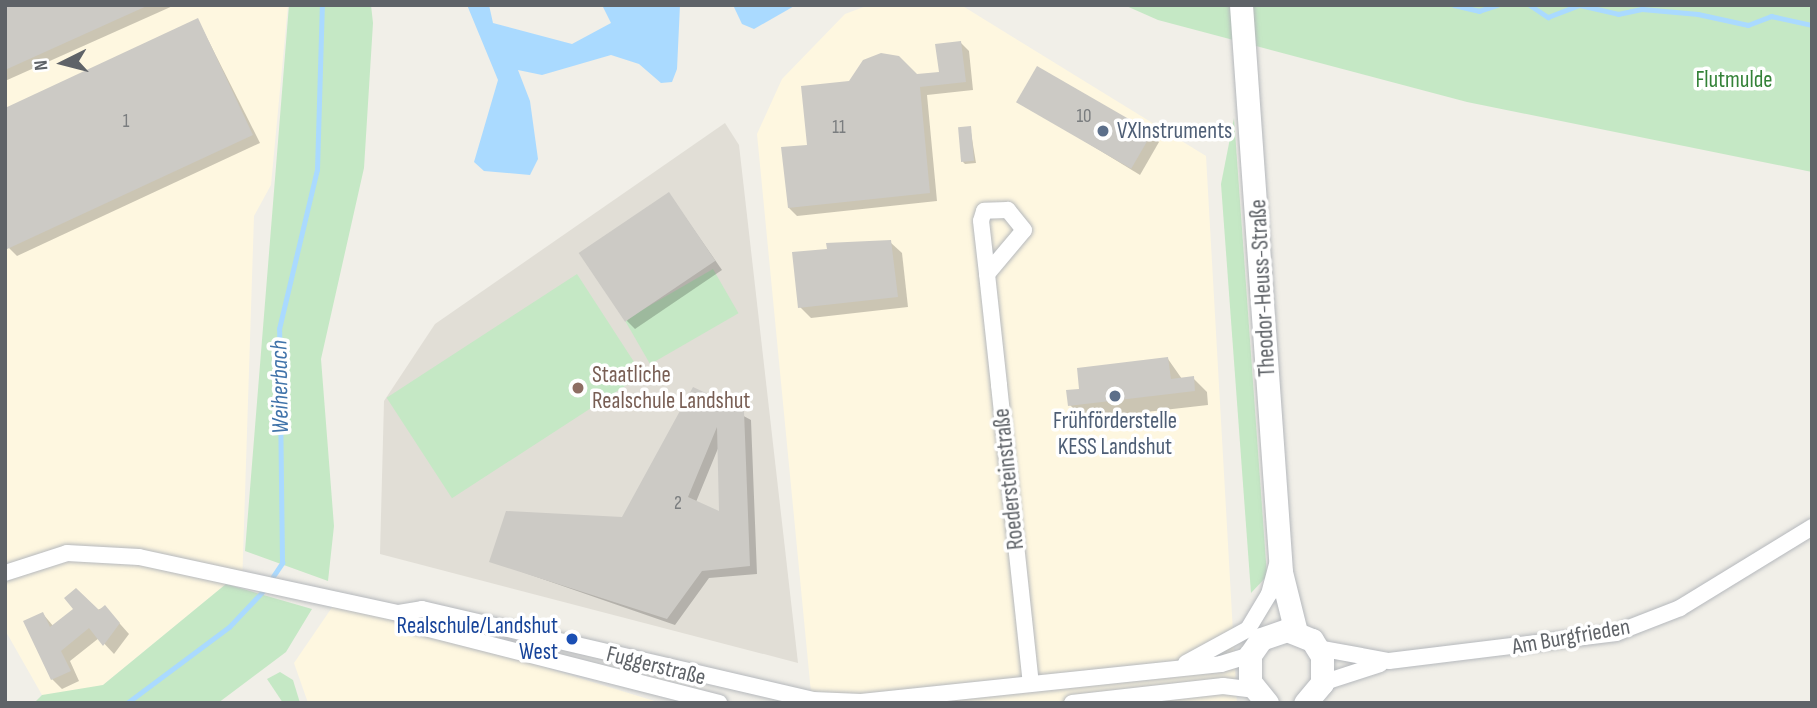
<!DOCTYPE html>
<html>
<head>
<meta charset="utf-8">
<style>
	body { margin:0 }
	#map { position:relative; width:1817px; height:708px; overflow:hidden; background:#f1efe8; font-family:"Sofia Sans Condensed",sans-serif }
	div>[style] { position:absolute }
	.commercial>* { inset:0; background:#fef7e0 }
	.education>* { inset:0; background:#e1ded6 }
	.green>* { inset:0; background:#c5e8c5; transform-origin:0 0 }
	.water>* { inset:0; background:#aadaff }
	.shadow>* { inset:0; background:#0003 }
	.stream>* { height:4.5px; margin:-2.25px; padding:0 2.25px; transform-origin:2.25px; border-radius:2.25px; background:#aadaff }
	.building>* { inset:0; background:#cccac5; transform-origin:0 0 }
	.roads { filter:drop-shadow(0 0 2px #b5b8bc) drop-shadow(0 0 2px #b5b8bc) }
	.minor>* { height:16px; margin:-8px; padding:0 8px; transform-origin:8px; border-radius:8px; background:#fff }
	.secondary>* { height:23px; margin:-11.5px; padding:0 11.5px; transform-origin:11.5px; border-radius:11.5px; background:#fff }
	.dots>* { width:19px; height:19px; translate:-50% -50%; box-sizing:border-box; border:4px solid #fff; border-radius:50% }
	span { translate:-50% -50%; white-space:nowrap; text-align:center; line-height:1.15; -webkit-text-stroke:7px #fff; paint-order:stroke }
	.number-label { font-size:19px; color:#7a7d7f }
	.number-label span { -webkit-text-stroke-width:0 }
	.park-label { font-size:23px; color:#348238 }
	.service-label { font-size:23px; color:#4e5e75 }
	.left { translate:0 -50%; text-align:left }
	.street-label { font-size:23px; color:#5f6368 }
	.education-label { font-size:23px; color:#785e54 }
	.transit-label { font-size:23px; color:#164399 }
	.right { translate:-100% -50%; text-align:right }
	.water-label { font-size:24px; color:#4174aa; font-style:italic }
	.frame { position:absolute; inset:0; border:7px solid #5f6368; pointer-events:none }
	.north { position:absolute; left:28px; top:28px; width:70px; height:70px; -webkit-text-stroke:5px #fff; paint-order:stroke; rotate:264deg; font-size:19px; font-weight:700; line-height:28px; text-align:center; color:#5f6368 }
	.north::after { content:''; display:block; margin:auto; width:24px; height:32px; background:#5f6368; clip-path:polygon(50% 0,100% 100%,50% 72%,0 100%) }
</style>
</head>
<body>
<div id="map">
	<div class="commercial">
		<i style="clip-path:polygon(5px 5px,288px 5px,271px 185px,254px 216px,242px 587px,226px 584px,103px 685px,60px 697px,42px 695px,5px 630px)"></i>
		<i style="clip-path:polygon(869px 5px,961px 5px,1206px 156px,1237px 703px,812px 703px,757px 134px,782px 79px,845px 14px)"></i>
		<i style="clip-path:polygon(335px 603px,661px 703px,308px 703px,294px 663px)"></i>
	</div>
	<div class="education">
		<i style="clip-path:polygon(725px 123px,739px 145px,798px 663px,380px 554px,384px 401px,435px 324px)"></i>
	</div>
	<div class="green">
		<i style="clip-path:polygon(289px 5px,371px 5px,373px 23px,364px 168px,321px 359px,334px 526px,328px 581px,245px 551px)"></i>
		<i style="clip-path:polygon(1124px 5px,1812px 5px,1812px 172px,1467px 102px,1158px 20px)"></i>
		<i style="clip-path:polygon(1234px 118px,1267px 576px,1251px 593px,1221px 184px)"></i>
		<i style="left:713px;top:269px;width:51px;height:102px;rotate:60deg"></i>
		<i style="left:577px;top:274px;width:120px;height:227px;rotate:57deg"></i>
		<i style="clip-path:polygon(226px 584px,312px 609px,286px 652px,218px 703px,34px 703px,42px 695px,103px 685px)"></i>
		<i style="clip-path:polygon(280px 672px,293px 680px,300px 703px,283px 703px,267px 679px)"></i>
	</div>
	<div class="water">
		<i style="clip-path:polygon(467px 5px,489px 5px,493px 23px,572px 44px,611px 23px,602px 5px,680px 5px,677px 69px,672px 82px,661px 83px,639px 64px,611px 55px,542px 75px,518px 70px,530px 101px,538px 159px,530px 175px,484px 171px,474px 162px,498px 80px)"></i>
		<i style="clip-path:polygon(733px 5px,796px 5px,754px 29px,742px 24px)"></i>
	</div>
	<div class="shadow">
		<i style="clip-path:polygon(5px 5px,175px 5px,5px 81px)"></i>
		<i style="clip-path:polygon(198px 20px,260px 143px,17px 256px,9px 248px)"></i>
		<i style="clip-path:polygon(961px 43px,969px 51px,973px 90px,927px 95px,937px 201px,797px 216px,789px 208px,809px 146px,917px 76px,941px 73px)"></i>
		<i style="clip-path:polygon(1019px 101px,1151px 134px,1159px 142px,1140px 175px)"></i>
		<i style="clip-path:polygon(970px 127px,976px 163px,965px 164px,963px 162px)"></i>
		<i style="clip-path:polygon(669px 194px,722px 270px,635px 329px,627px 321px)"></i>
		<i style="clip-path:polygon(890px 242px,902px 253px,908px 307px,811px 318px,800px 307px)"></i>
		<i style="clip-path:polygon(1168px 359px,1182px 379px,1193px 378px,1207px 392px,1208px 405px,1084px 419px,1070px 405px)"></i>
		<i style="clip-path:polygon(evenodd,694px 389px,751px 420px,757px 574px,709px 578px,675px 625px,491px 561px,623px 519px,694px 389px,719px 446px,721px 514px,696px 502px,719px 446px)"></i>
		<i style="clip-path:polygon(105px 607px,129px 634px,114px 654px,99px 638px,70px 661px,79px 681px,62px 689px,52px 679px,43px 614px,54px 627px)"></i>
	</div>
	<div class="stream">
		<i style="left:1454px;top:5px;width:26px;rotate:13deg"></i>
		<i style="left:1479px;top:11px;width:19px;rotate:-18deg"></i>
		<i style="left:1530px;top:5px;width:22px;rotate:34deg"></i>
		<i style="left:1548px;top:17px;width:34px;rotate:-21deg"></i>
		<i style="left:1580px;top:5px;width:39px;rotate:13deg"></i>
		<i style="left:1618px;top:14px;width:25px;rotate:-12deg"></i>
		<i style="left:1642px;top:9px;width:56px;rotate:5.1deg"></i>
		<i style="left:1698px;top:14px;width:51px;rotate:12.4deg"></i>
		<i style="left:1748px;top:25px;width:25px;rotate:-21deg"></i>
		<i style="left:1771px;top:16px;width:42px;rotate:12.4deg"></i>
		<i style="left:270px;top:581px;width:22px;rotate:-56deg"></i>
		<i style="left:282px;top:563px;width:234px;rotate:-90.7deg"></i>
		<i style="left:279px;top:329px;width:163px;rotate:-76.6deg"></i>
		<i style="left:317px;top:170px;width:165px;rotate:-88.3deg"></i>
		<i style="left:127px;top:703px;width:127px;rotate:-36.7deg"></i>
		<i style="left:229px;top:627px;width:54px;rotate:-46.5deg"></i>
	</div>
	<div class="building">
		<i style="clip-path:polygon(5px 5px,149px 5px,5px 70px)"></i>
		<i style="clip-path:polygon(198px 18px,253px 135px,5px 250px,5px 108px)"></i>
		<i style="clip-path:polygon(961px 41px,966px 82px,920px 87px,930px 193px,788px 208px,781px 147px,807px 145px,801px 86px,849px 81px,863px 60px,881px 53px,899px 56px,917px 74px,939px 72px,935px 44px)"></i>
		<i style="left:1037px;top:66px;width:133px;height:42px;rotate:30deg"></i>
		<i style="left:971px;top:126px;width:35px;height:13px;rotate:85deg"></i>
		<i style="left:669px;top:192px;width:83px;height:109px;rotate:56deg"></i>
		<i style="clip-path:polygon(891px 240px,898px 297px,798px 308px,792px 252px,827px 249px,826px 243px)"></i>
		<i style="clip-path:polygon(1168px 357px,1171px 379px,1194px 376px,1195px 391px,1068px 406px,1066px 390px,1079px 389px,1077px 368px)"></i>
		<i style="clip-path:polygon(evenodd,693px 387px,744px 411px,750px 566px,702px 571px,667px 619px,489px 562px,506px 511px,622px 517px,693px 387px,717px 427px,719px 511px,688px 497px,717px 427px)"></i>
		<i style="clip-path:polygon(76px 588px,99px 610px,105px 605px,120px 623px,103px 646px,89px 628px,61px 651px,71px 671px,51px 680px,23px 621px,43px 612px,50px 627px,73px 609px,64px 598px)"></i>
	</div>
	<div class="roads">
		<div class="minor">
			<i style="left:987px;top:274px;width:57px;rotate:-49.9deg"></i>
			<i style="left:1024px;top:230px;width:26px;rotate:-129deg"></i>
			<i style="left:1008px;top:210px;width:24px;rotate:178deg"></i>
			<i style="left:984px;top:211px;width:10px;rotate:107deg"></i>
			<i style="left:981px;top:221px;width:53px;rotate:83.5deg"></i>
			<i style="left:987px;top:274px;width:112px;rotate:83.8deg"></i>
			<i style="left:999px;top:385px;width:47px;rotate:83.9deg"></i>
			<i style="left:1004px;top:432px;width:253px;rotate:83.9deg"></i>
			<i style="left:5px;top:573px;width:65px;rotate:-17.9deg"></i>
			<i style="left:67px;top:553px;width:72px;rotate:3.2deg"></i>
			<i style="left:139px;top:557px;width:266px;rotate:12.2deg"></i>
			<i style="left:399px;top:613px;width:23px;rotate:-10deg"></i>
			<i style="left:422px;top:609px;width:401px;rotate:13.1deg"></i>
			<i style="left:813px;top:700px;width:48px;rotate:2.4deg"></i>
			<i style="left:861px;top:702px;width:362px;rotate:-6deg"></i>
			<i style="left:1221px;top:664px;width:30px;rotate:-17deg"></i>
			<i style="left:399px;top:613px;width:22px;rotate:36deg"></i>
			<i style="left:417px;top:626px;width:312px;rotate:14.3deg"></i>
			<i style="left:1318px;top:648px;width:72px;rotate:10.4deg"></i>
			<i style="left:1389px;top:661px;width:229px;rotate:-7deg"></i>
			<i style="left:1616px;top:633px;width:69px;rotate:-21.3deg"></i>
			<i style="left:1680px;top:608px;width:155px;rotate:-31.5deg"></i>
			<i style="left:1186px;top:663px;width:71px;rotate:-28.7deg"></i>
			<i style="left:1248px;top:629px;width:41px;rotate:-59deg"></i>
			<i style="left:1269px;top:594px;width:30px;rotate:-75deg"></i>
			<i style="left:1322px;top:683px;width:61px;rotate:-18.1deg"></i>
			<i style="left:1072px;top:703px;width:152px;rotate:-6.4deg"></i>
			<i style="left:1223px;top:686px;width:31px;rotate:7deg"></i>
		</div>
		<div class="secondary">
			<i style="left:1241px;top:5px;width:568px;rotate:85.96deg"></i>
			<i style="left:1281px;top:572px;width:62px;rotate:76deg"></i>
			<i style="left:1267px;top:703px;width:27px;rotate:-129deg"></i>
			<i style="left:1250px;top:682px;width:27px;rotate:-90deg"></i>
			<i style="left:1250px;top:655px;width:19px;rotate:-55deg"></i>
			<i style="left:1261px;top:639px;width:28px;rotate:-19deg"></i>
			<i style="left:1287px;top:630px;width:27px;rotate:22deg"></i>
			<i style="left:1312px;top:640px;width:19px;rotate:58deg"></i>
			<i style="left:1322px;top:656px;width:27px;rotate:90deg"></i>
			<i style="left:1322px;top:683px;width:26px;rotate:130deg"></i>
		</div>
	</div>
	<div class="dots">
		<i style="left:1103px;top:131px;background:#5c6f8a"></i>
		<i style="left:578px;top:388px;background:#8d6e63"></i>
		<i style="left:1115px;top:396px;background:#5c6f8a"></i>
		<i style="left:572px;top:639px;background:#1a4fb4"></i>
	</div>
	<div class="number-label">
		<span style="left:1084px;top:117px">10</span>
		<span style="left:126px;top:122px">1</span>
		<span style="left:839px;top:128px">11</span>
		<span style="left:678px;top:504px">2</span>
	</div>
	<div class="park-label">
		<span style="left:1734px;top:80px">Flutmulde</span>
	</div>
	<div class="service-label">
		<span class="left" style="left:1117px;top:131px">VXInstruments</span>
		<span style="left:1115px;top:434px">Frühförderstelle<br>KESS Landshut</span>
	</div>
	<div class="street-label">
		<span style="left:1263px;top:288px;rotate:-93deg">Theodor-Heuss-Straße</span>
		<span style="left:1009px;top:479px;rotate:-96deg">Roedersteinstraße</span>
		<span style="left:1571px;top:637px;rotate:-10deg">Am Burgfrieden</span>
		<span style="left:656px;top:666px;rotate:14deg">Fuggerstraße</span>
	</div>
	<div class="education-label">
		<span class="left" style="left:592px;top:388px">Staatliche<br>Realschule Landshut</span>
	</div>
	<div class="transit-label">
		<span class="right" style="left:558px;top:639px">Realschule/Landshut<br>West</span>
	</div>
	<div class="water-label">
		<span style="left:280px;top:387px;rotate:-91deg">Weiherbach</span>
	</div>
	<div class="frame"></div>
	<div class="north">N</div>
</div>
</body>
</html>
